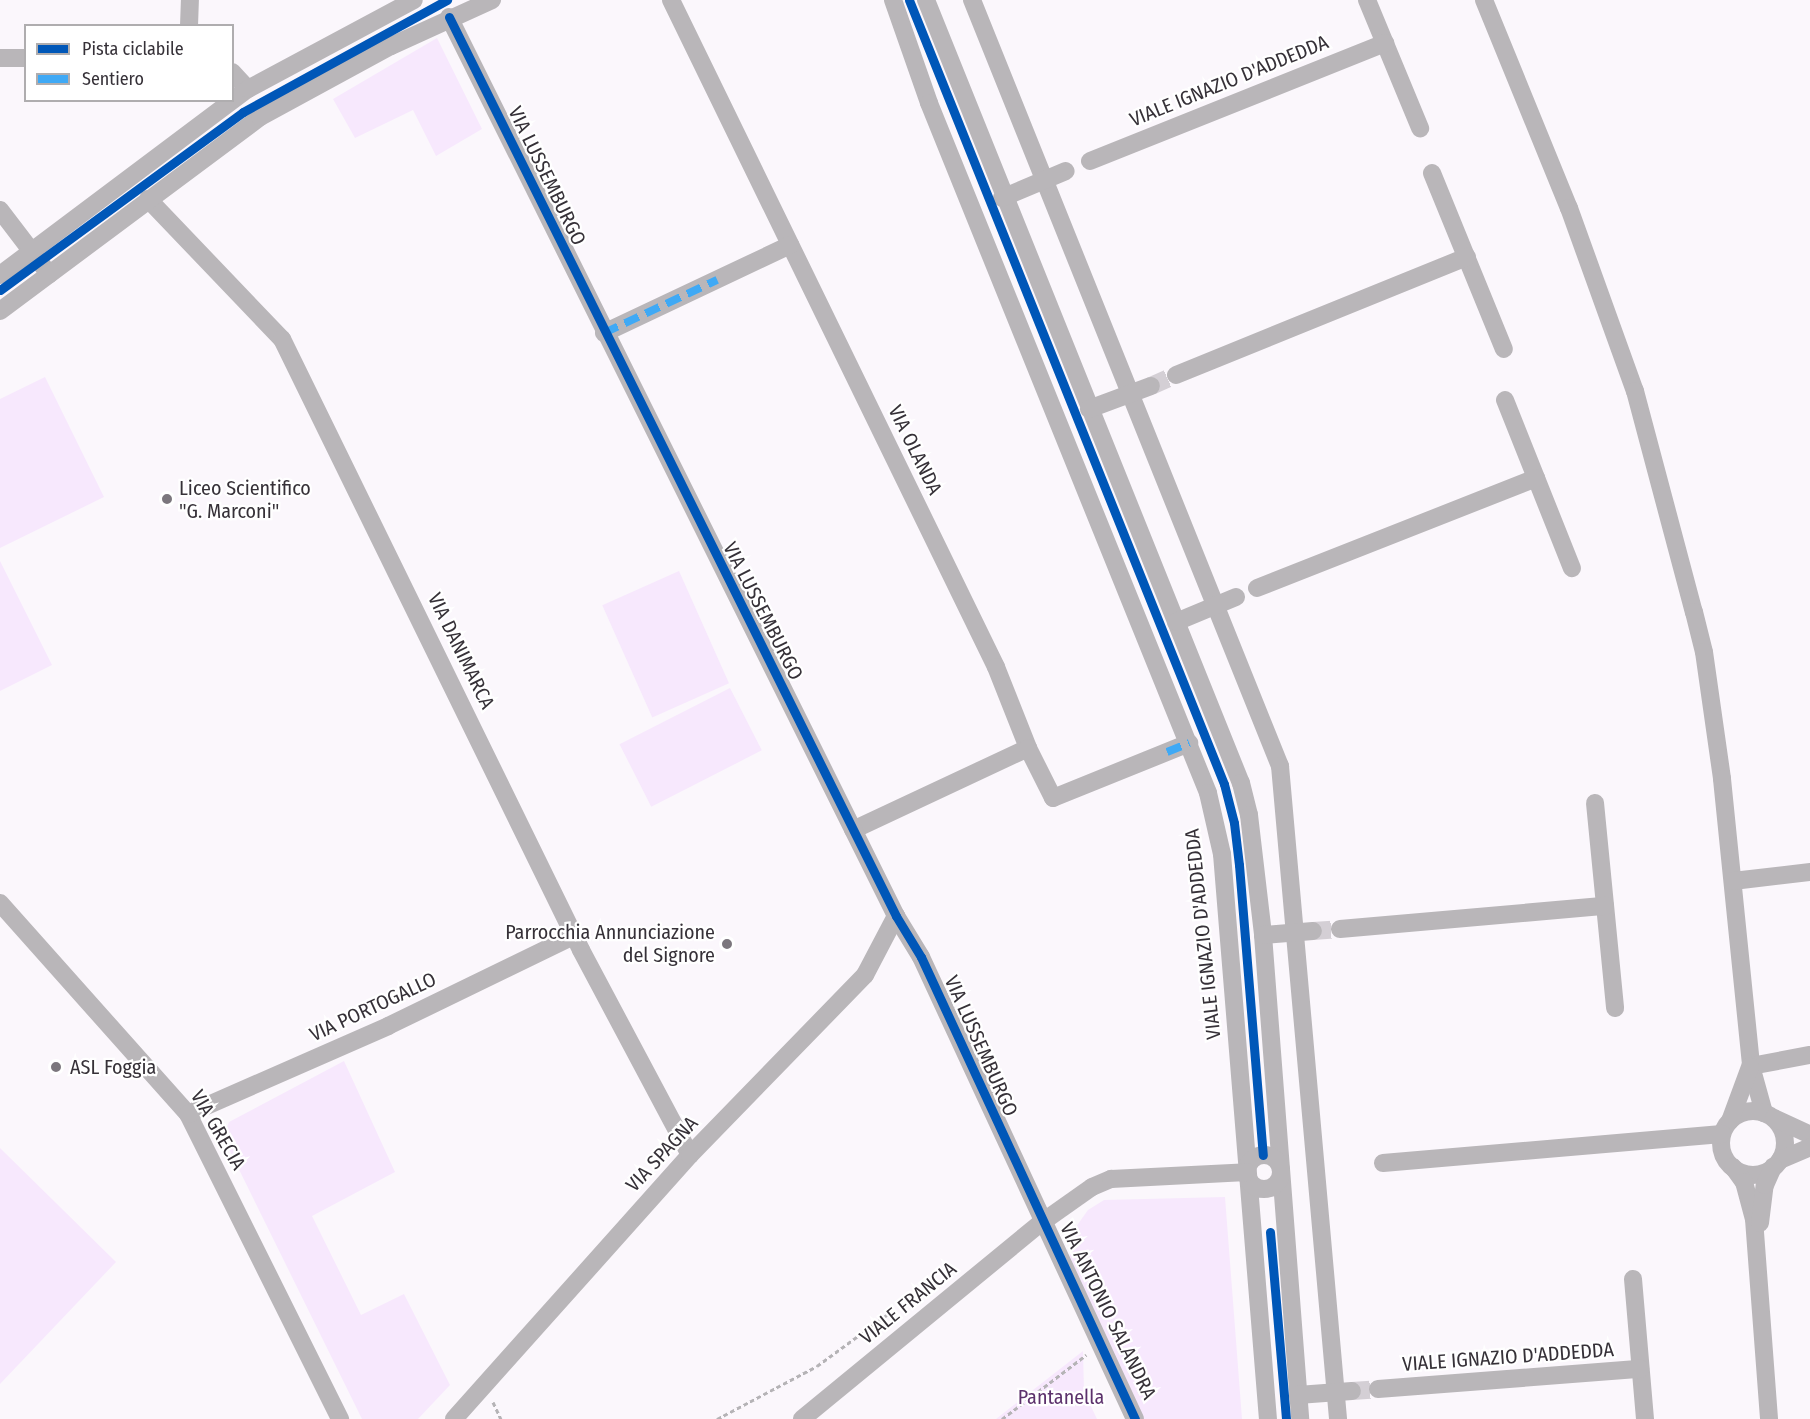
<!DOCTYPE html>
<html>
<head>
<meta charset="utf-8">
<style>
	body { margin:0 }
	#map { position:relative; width:1810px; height:1419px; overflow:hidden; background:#fbf7fc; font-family:"Fira Sans Condensed",sans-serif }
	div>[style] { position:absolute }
	.green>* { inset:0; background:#f7e8fd; transform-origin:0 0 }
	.minor-tunnel>* { height:18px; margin-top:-9px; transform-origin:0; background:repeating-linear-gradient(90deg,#d4cfd5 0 18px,transparent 0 27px) }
	.path>* { height:3px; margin-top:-1.5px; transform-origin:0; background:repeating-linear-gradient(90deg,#b5b3b6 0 4.5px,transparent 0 7.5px) }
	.minor>* { height:18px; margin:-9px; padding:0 9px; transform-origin:9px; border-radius:9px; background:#b9b6b9 }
	.minor>.ring { margin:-9px; padding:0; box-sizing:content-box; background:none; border:18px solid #b9b6b9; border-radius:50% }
	.quiet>* { height:8px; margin-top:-4px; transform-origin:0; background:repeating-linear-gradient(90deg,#3fa9f5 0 15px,transparent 0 23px) }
	.cycleway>* { height:9px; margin:-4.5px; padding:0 4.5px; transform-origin:4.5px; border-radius:4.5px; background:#0057b8 }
	.dots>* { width:16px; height:16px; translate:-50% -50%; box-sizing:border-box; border:3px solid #fff; border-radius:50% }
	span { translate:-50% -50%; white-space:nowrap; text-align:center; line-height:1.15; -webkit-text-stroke:4.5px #fff; paint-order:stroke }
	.street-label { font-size:20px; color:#363138 }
	.poi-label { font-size:20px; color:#363138 }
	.left { translate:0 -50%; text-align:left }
	.right { translate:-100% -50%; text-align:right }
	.park-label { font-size:20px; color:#5c316c }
	.legend { position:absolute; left:24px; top:24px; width:210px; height:78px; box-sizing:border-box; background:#fff; border:2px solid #afadaf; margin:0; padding:8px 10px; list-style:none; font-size:18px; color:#363138 }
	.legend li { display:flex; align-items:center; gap:12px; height:30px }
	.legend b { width:30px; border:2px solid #afadaf }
</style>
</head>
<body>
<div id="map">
	<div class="green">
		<i style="clip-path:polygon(437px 38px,482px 129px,436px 156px,413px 110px,355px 138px,333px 99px)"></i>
		<i style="clip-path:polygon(45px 377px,104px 497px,0 548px,0 399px)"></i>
		<i style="clip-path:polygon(0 561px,52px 665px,0 691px)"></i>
		<i style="left:679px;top:571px;width:123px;height:84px;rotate:66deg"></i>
		<i style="left:730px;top:688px;width:70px;height:124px;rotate:63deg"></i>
		<i style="clip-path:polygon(344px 1061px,395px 1172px,312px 1216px,361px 1315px,404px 1294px,450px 1385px,418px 1419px,362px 1419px,223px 1137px,229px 1122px)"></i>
		<i style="clip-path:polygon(0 1148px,116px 1262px,0 1384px)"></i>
		<i style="clip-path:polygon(1225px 1197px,1242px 1419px,1142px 1419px,1069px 1267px,1071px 1234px,1088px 1210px,1104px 1200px)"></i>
		<i style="clip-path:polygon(1083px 1351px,1084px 1392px,1097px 1419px,996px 1419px)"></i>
	</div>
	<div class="minor-tunnel">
		<i style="left:1151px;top:386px;width:27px;rotate:-24deg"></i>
		<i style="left:1313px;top:931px;width:27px;rotate:-4deg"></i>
		<i style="left:1352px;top:1391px;width:26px;rotate:-4deg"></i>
	</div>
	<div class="path">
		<i style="left:493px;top:1402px;width:19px;rotate:65deg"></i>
		<i style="left:717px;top:1419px;width:113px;rotate:-27.9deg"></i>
		<i style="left:817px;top:1366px;width:88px;rotate:-36.2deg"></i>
		<i style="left:888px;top:1314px;width:11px;rotate:41deg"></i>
		<i style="left:1002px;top:1419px;width:106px;rotate:-37.3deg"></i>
	</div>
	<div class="minor">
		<i style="left:671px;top:0;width:742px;rotate:64.02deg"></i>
		<i style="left:996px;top:667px;width:87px;rotate:68.4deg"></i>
		<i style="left:1028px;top:748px;width:193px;rotate:154.9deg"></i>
		<i style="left:893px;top:0;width:109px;rotate:70.7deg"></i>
		<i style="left:929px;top:103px;width:744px;rotate:67.98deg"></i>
		<i style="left:1208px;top:793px;width:63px;rotate:77.1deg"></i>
		<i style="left:1222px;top:854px;width:567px;rotate:85.35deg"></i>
		<i style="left:926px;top:0;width:844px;rotate:68.09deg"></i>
		<i style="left:1241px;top:783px;width:33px;rotate:76deg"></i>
		<i style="left:1249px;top:815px;width:121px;rotate:83.3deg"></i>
		<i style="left:1263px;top:935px;width:485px;rotate:85.6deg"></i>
		<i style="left:972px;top:0;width:826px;rotate:68.1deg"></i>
		<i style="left:1280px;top:766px;width:656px;rotate:84.92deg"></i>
		<i style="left:1367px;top:0;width:139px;rotate:67.5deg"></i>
		<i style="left:1484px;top:0;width:225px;rotate:67.8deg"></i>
		<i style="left:1569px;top:208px;width:195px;rotate:70.2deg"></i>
		<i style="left:1635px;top:391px;width:229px;rotate:75.1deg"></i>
		<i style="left:1694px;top:612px;width:41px;rotate:76deg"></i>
		<i style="left:1704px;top:652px;width:128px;rotate:81.9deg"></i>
		<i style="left:1722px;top:779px;width:288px;rotate:84.2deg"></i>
		<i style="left:1751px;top:1066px;width:49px;rotate:74.5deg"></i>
		<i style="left:449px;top:17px;width:1004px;rotate:63.56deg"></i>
		<i style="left:896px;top:916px;width:48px;rotate:58.6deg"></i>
		<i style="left:921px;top:957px;width:509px;rotate:65.15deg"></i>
		<i style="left:189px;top:26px;width:26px;rotate:-88deg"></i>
		<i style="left:0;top:58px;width:26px"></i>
		<i style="left:232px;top:72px;width:23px;rotate:47deg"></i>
		<i style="left:1090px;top:161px;width:318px;rotate:-21.8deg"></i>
		<i style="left:1432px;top:173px;width:190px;rotate:67.8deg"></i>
		<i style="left:1002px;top:198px;width:69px;rotate:-22.9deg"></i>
		<i style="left:148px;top:199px;width:194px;rotate:46.3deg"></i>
		<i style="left:282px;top:339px;width:680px;rotate:63.92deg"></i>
		<i style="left:581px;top:950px;width:232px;rotate:62deg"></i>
		<i style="left:0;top:210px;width:81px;rotate:52.6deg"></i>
		<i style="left:0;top:275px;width:310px;rotate:-36.9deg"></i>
		<i style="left:248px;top:89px;width:188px;rotate:-28.2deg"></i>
		<i style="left:0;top:311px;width:324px;rotate:-36.7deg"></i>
		<i style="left:260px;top:117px;width:149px;rotate:-28.5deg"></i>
		<i style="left:391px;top:46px;width:111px;rotate:-24.5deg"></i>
		<i style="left:604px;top:333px;width:206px;rotate:-25.3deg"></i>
		<i style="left:1176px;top:375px;width:314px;rotate:-22.1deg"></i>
		<i style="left:1505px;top:400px;width:181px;rotate:68.3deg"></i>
		<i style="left:1089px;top:409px;width:66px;rotate:-20.4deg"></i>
		<i style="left:1257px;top:588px;width:300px;rotate:-21.5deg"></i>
		<i style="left:1176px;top:622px;width:65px;rotate:-22.6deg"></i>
		<i style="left:1028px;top:748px;width:56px;rotate:63.4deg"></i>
		<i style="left:1053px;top:798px;width:147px;rotate:-22deg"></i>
		<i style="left:1595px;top:803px;width:206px;rotate:84.4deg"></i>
		<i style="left:1733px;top:881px;width:78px;rotate:-6.7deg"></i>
		<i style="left:0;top:903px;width:283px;rotate:48.3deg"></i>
		<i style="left:188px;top:1114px;width:341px;rotate:63.5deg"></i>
		<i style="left:1340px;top:929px;width:266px;rotate:-5deg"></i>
		<i style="left:1263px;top:935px;width:50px;rotate:-4.6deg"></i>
		<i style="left:1751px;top:1066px;width:60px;rotate:-10.6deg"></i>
		<i class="ring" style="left:1721px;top:1111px;width:46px;height:46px"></i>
		<i style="left:188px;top:1114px;width:219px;rotate:-23.7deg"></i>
		<i style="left:388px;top:1026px;width:208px;rotate:-25.9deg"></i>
		<i style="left:1774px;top:1118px;width:40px;rotate:25deg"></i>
		<i style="left:1730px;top:1121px;width:58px;rotate:-69.7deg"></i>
		<i class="ring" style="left:1247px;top:1155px;width:16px;height:16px"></i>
		<i style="left:1780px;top:1160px;width:33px;rotate:-23deg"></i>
		<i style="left:1383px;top:1163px;width:340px;rotate:-4.9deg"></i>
		<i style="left:1733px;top:1167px;width:19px;rotate:54deg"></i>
		<i style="left:1744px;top:1182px;width:38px;rotate:75deg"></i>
		<i style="left:1754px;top:1219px;width:201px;rotate:85.7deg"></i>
		<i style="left:1760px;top:1223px;width:38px;rotate:-83deg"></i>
		<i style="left:1765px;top:1185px;width:20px;rotate:-66deg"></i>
		<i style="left:1633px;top:1279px;width:141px;rotate:85.1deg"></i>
		<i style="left:1378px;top:1389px;width:263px;rotate:-4.4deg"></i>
		<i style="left:1298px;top:1395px;width:54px;rotate:-4.2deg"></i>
		<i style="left:454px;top:1419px;width:354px;rotate:-48.2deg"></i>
		<i style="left:690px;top:1155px;width:251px;rotate:-45.8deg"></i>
		<i style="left:865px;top:975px;width:67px;rotate:-62.3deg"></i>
		<i style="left:802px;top:1419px;width:309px;rotate:-39.4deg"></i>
		<i style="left:1041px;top:1223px;width:62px;rotate:-35.2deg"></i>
		<i style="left:1092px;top:1187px;width:21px;rotate:-23deg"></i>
		<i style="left:1111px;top:1179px;width:136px;rotate:-2.9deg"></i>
	</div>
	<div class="quiet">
		<i style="left:604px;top:333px;width:125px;rotate:-25.1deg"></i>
		<i style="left:1167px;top:752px;width:24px;rotate:-22deg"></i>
	</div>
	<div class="cycleway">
		<i style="left:909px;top:0;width:845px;rotate:68.11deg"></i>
		<i style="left:1224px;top:784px;width:40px;rotate:75.6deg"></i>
		<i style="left:1234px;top:823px;width:42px;rotate:83.2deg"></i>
		<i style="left:1239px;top:865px;width:291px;rotate:85.3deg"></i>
		<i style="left:449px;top:17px;width:1004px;rotate:63.56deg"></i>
		<i style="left:896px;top:916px;width:48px;rotate:58.6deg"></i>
		<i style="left:921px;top:957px;width:509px;rotate:65.15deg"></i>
		<i style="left:0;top:290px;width:301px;rotate:-36.2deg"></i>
		<i style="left:243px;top:112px;width:233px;rotate:-28.8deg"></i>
		<i style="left:1270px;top:1232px;width:188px;rotate:85.1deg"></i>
	</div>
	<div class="dots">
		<i style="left:167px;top:499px;background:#7b767d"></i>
		<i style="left:727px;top:944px;background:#7b767d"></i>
		<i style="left:56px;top:1067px;background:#7b767d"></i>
	</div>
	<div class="street-label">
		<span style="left:1229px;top:81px;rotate:-22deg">VIALE IGNAZIO D'ADDEDDA</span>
		<span style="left:547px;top:176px;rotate:64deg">VIA LUSSEMBURGO</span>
		<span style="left:915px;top:450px;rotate:64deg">VIA OLANDA</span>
		<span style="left:763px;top:611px;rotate:63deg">VIA LUSSEMBURGO</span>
		<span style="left:461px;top:651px;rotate:64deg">VIA DANIMARCA</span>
		<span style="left:1203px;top:934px;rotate:-96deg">VIALE IGNAZIO D'ADDEDDA</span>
		<span style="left:373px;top:1007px;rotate:-25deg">VIA PORTOGALLO</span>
		<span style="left:981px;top:1046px;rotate:66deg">VIA LUSSEMBURGO</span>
		<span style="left:218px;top:1130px;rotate:60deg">VIA GRECIA</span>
		<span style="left:662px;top:1154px;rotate:-47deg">VIA SPAGNA</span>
		<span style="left:908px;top:1303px;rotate:-39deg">VIALE FRANCIA</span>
		<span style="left:1108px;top:1311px;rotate:64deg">VIA ANTONIO SALANDRA</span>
		<span style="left:1508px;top:1357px;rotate:-4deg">VIALE IGNAZIO D'ADDEDDA</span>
	</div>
	<div class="poi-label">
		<span class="left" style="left:179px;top:500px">Liceo Scientifico<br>"G. Marconi"</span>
		<span class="right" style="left:715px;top:944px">Parrocchia Annunciazione<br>del Signore</span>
		<span class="left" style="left:70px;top:1067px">ASL Foggia</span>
	</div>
	<div class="park-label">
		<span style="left:1061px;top:1397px">Pantanella</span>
	</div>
	<ul class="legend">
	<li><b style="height:8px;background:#0057b8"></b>Pista ciclabile</li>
	<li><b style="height:8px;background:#3fa9f5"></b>Sentiero</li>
	</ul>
</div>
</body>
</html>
